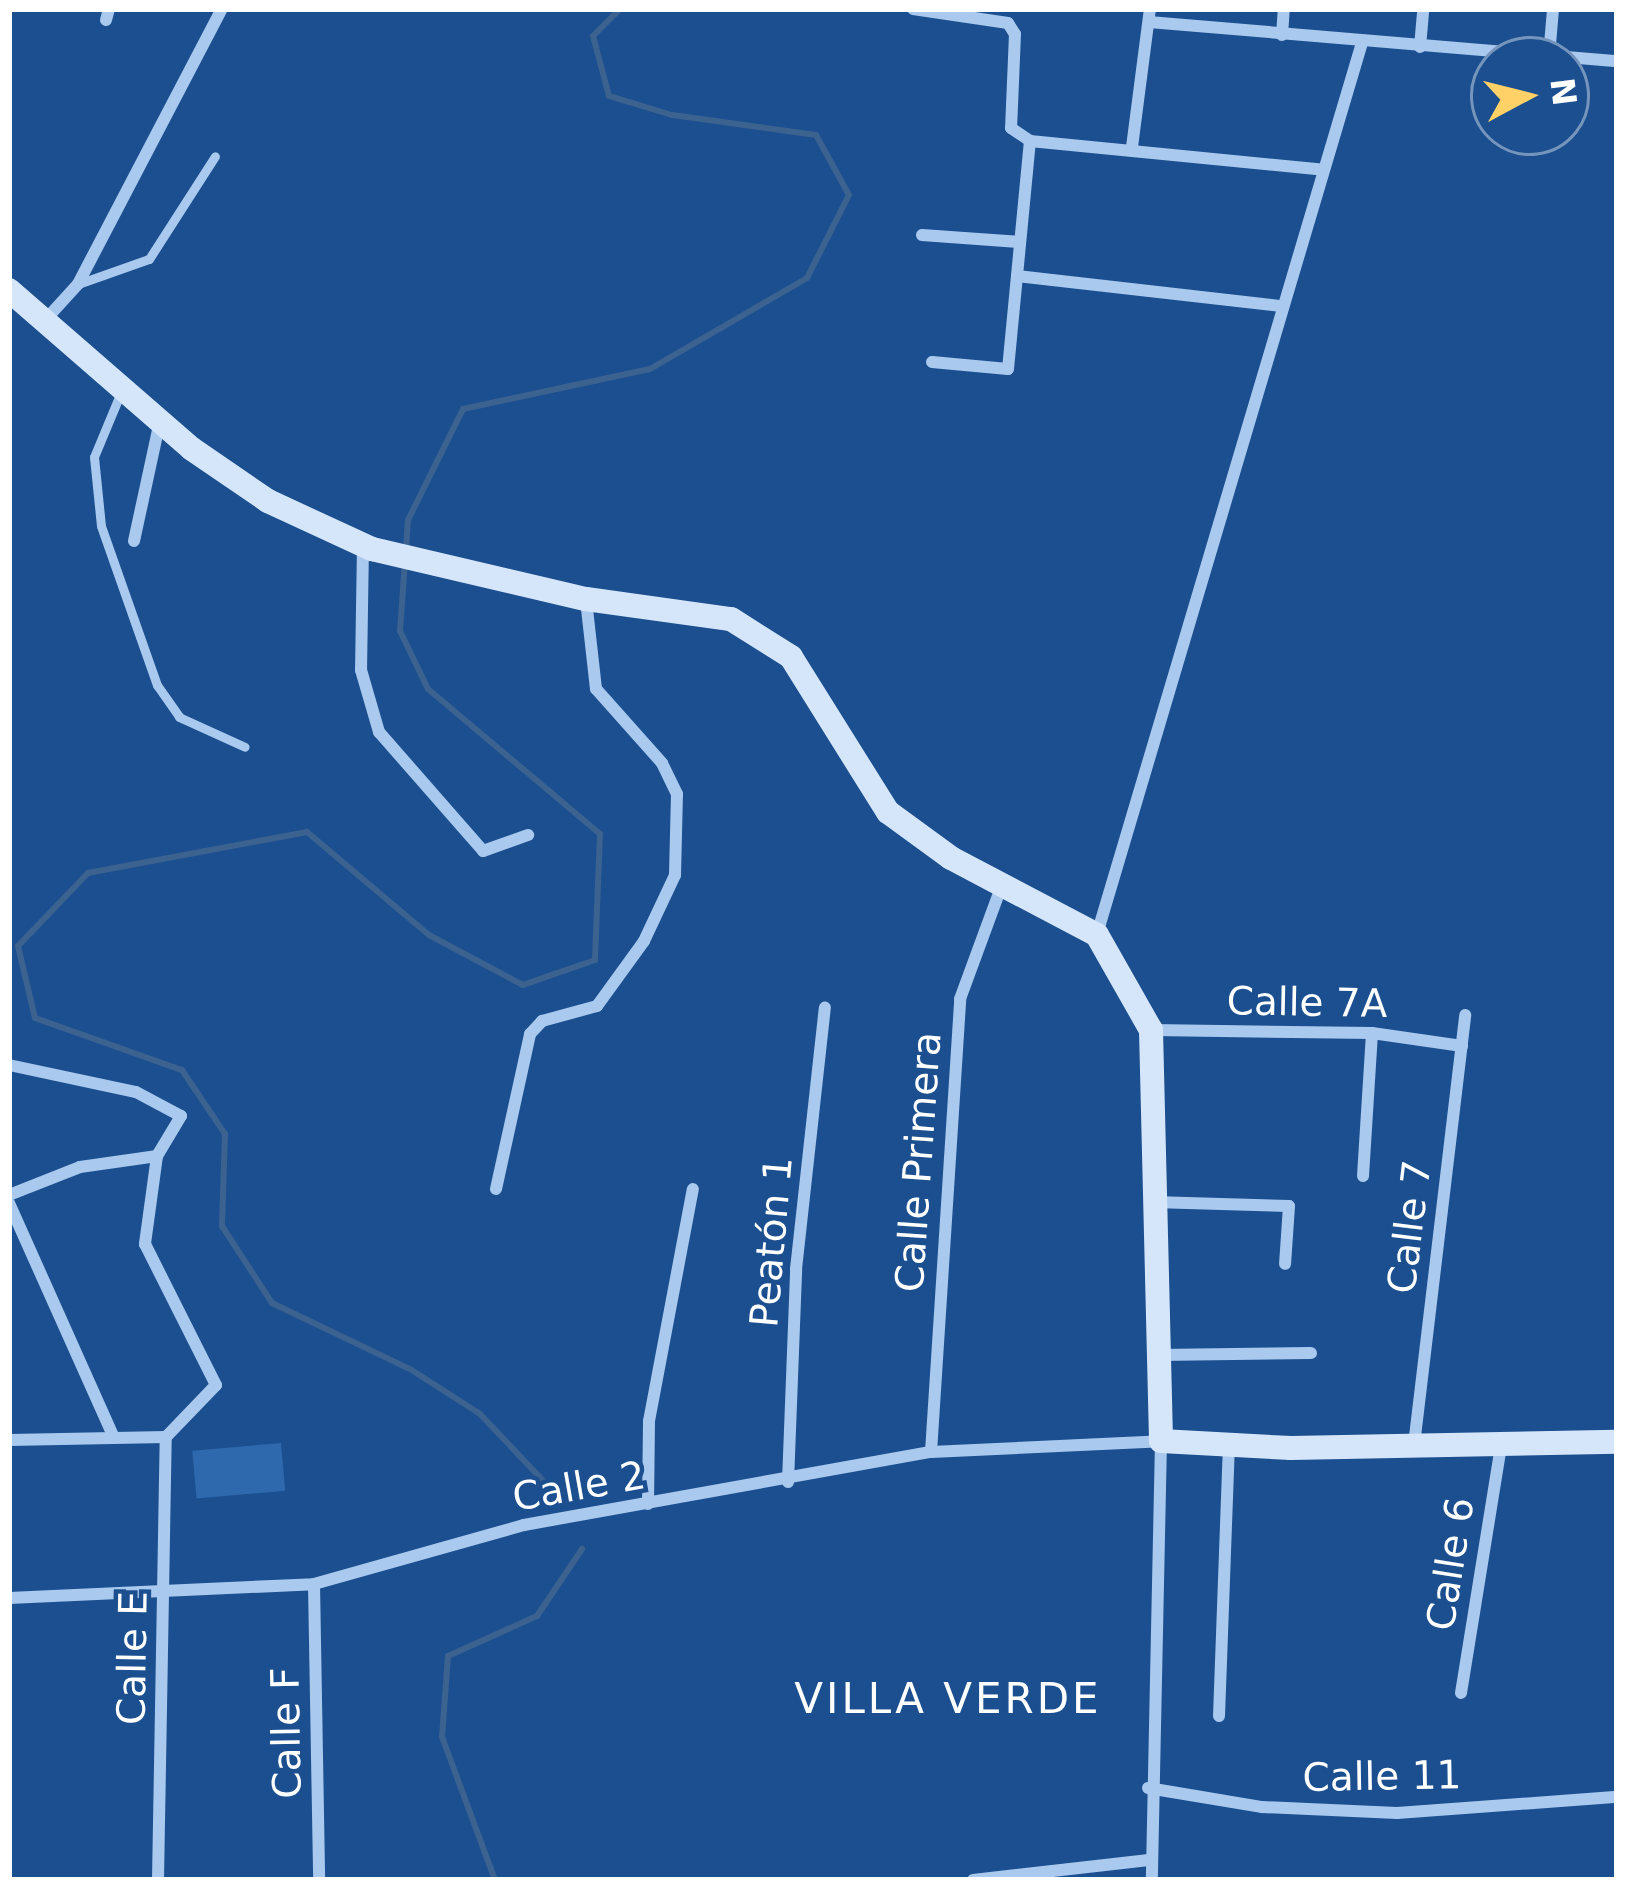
<!DOCTYPE html>
<html>
<head>
<meta charset="utf-8">
<style>
	body { margin:0 }
	#map { position:relative; width:1626px; height:1889px; overflow:hidden; background:#1b4f8f; font-family:"DejaVu Sans",sans-serif }
	div>[style] { position:absolute }
	.green>* { inset:0; background:#2e69ad; transform-origin:0 0 }
	.stream>* { height:6px; margin:-3px; padding:0 3px; transform-origin:3px; border-radius:3px; background:#3c6290 }
	.lane>* { height:9px; margin:-4.5px; padding:0 4.5px; transform-origin:4.5px; border-radius:4.5px; background:#a9c9ee }
	.street>* { height:12px; margin:-6px; padding:0 6px; transform-origin:6px; border-radius:6px; background:#a9c9ee }
	.secondary>* { height:24px; margin:-12px; padding:0 12px; transform-origin:12px; border-radius:12px; background:#d6e6fa }
	span { translate:-50% -50%; white-space:nowrap; text-align:center; line-height:1.15; -webkit-text-stroke:9px #1b4f8f; paint-order:stroke }
	.street-label { font-size:39px; color:#fff }
	.neighbourhood-label { font-size:42px; color:#fff; letter-spacing:3px }
	.frame { position:absolute; inset:0; border:12px solid #fff; pointer-events:none }
	.north { position:absolute; left:1470px; top:36px; width:120px; height:120px; box-sizing:border-box; background:#1b4f8f; border:3px solid #7695bc; border-radius:50%; rotate:83deg; font-size:33px; font-weight:700; line-height:48px; text-align:center; color:#fff }
	.north::after { content:''; display:block; margin:auto; width:42px; height:54px; background:#ffd166; clip-path:polygon(50% 0,100% 100%,50% 72%,0 100%) }
</style>
</head>
<body>
<div id="map">
	<div class="green">
		<i style="left:281px;top:1443px;width:48px;height:89px;rotate:85deg"></i>
	</div>
	<div class="stream">
		<i style="left:406px;top:548px;width:28px;rotate:-86deg"></i>
		<i style="left:408px;top:520px;width:124px;rotate:-63.6deg"></i>
		<i style="left:463px;top:409px;width:191px;rotate:-12.1deg"></i>
		<i style="left:650px;top:369px;width:181px;rotate:-30.1deg"></i>
		<i style="left:807px;top:278px;width:93px;rotate:-63.2deg"></i>
		<i style="left:849px;top:195px;width:68px;rotate:-118.8deg"></i>
		<i style="left:816px;top:135px;width:145px;rotate:-172.1deg"></i>
		<i style="left:672px;top:115px;width:66px;rotate:-163.2deg"></i>
		<i style="left:609px;top:96px;width:62px;rotate:-104.9deg"></i>
		<i style="left:593px;top:36px;width:38px;rotate:-45deg"></i>
		<i style="left:405px;top:561px;width:70px;rotate:94.1deg"></i>
		<i style="left:400px;top:631px;width:64px;rotate:64.2deg"></i>
		<i style="left:428px;top:689px;width:225px;rotate:40.1deg"></i>
		<i style="left:600px;top:834px;width:126px;rotate:92.3deg"></i>
		<i style="left:595px;top:960px;width:76px;rotate:160.9deg"></i>
		<i style="left:523px;top:985px;width:106px;rotate:-152deg"></i>
		<i style="left:429px;top:935px;width:160px;rotate:-139.8deg"></i>
		<i style="left:307px;top:832px;width:223px;rotate:169.4deg"></i>
		<i style="left:88px;top:873px;width:101px;rotate:133.8deg"></i>
		<i style="left:18px;top:946px;width:74px;rotate:76.7deg"></i>
		<i style="left:35px;top:1018px;width:156px;rotate:19.5deg"></i>
		<i style="left:182px;top:1070px;width:77px;rotate:56.1deg"></i>
		<i style="left:225px;top:1134px;width:92px;rotate:91.9deg"></i>
		<i style="left:222px;top:1226px;width:92px;rotate:57deg"></i>
		<i style="left:272px;top:1303px;width:153px;rotate:25.6deg"></i>
		<i style="left:410px;top:1369px;width:83px;rotate:32.7deg"></i>
		<i style="left:480px;top:1414px;width:102px;rotate:46.6deg"></i>
		<i style="left:495px;top:1880px;width:153px;rotate:-110.3deg"></i>
		<i style="left:442px;top:1737px;width:81px;rotate:-85.8deg"></i>
		<i style="left:448px;top:1656px;width:98px;rotate:-24.2deg"></i>
		<i style="left:537px;top:1616px;width:81px;rotate:-56.1deg"></i>
	</div>
	<div class="lane">
		<i style="left:78px;top:284px;width:75px;rotate:-19.4deg"></i>
		<i style="left:149px;top:259px;width:122px;rotate:-57.3deg"></i>
		<i style="left:121px;top:392px;width:70px;rotate:112.6deg"></i>
		<i style="left:94px;top:457px;width:69px;rotate:84.2deg"></i>
		<i style="left:101px;top:526px;width:169px;rotate:70.6deg"></i>
		<i style="left:157px;top:685px;width:39px;rotate:55deg"></i>
		<i style="left:179px;top:717px;width:72px;rotate:24.4deg"></i>
	</div>
	<div class="street">
		<i style="left:913px;top:9px;width:96px;rotate:8.4deg"></i>
		<i style="left:1008px;top:23px;width:13px;rotate:58deg"></i>
		<i style="left:1015px;top:34px;width:94px;rotate:92.4deg"></i>
		<i style="left:1011px;top:128px;width:23px;rotate:34deg"></i>
		<i style="left:1030px;top:141px;width:295px;rotate:5.6deg"></i>
		<i style="left:106px;top:20px;width:11px;rotate:-75deg"></i>
		<i style="left:1149px;top:22px;width:470px;rotate:4.8deg"></i>
		<i style="left:1282px;top:35px;width:26px;rotate:-86deg"></i>
		<i style="left:1420px;top:47px;width:38px;rotate:-85deg"></i>
		<i style="left:1549px;top:56px;width:47px;rotate:-85.1deg"></i>
		<i style="left:1132px;top:147px;width:139px;rotate:-82.6deg"></i>
		<i style="left:922px;top:235px;width:98px;rotate:4.1deg"></i>
		<i style="left:1017px;top:276px;width:266px;rotate:6.5deg"></i>
		<i style="left:48px;top:317px;width:45px;rotate:-47.7deg"></i>
		<i style="left:78px;top:284px;width:310px;rotate:-62.4deg"></i>
		<i style="left:932px;top:362px;width:76px;rotate:5.3deg"></i>
		<i style="left:1008px;top:369px;width:229px;rotate:-84.5deg"></i>
		<i style="left:134px;top:541px;width:119px;rotate:-77.8deg"></i>
		<i style="left:363px;top:545px;width:125px;rotate:90.9deg"></i>
		<i style="left:361px;top:670px;width:65px;rotate:73.8deg"></i>
		<i style="left:379px;top:732px;width:158px;rotate:48.8deg"></i>
		<i style="left:483px;top:851px;width:48px;rotate:-19.6deg"></i>
		<i style="left:1097px;top:934px;width:930px;rotate:-73.44deg"></i>
		<i style="left:1152px;top:1030px;width:220px;rotate:0.8deg"></i>
		<i style="left:1372px;top:1033px;width:91px;rotate:8.2deg"></i>
		<i style="left:9px;top:1065px;width:130px;rotate:12deg"></i>
		<i style="left:136px;top:1092px;width:51px;rotate:28.1deg"></i>
		<i style="left:181px;top:1116px;width:47px;rotate:121deg"></i>
		<i style="left:157px;top:1156px;width:89px;rotate:97.8deg"></i>
		<i style="left:145px;top:1244px;width:158px;rotate:63.3deg"></i>
		<i style="left:216px;top:1385px;width:72px;rotate:133.9deg"></i>
		<i style="left:1363px;top:1176px;width:143px;rotate:-86.4deg"></i>
		<i style="left:496px;top:1189px;width:159px;rotate:-77.6deg"></i>
		<i style="left:530px;top:1034px;width:18px;rotate:-47deg"></i>
		<i style="left:542px;top:1021px;width:57px;rotate:-15.3deg"></i>
		<i style="left:597px;top:1006px;width:80px;rotate:-54.1deg"></i>
		<i style="left:644px;top:941px;width:73px;rotate:-64.8deg"></i>
		<i style="left:675px;top:875px;width:81px;rotate:-88.6deg"></i>
		<i style="left:677px;top:794px;width:34px;rotate:-116deg"></i>
		<i style="left:662px;top:763px;width:99px;rotate:-131.7deg"></i>
		<i style="left:596px;top:689px;width:90px;rotate:-96.4deg"></i>
		<i style="left:9px;top:1195px;width:76px;rotate:-21.5deg"></i>
		<i style="left:80px;top:1167px;width:78px;rotate:-8.1deg"></i>
		<i style="left:1153px;top:1202px;width:136px;rotate:1.7deg"></i>
		<i style="left:1289px;top:1206px;width:58px;rotate:93.9deg"></i>
		<i style="left:9px;top:1203px;width:257px;rotate:65.9deg"></i>
		<i style="left:1157px;top:1355px;width:154px;rotate:-0.7deg"></i>
		<i style="left:9px;top:1440px;width:157px;rotate:-1.1deg"></i>
		<i style="left:1414px;top:1445px;width:433px;rotate:-83.2deg"></i>
		<i style="left:931px;top:1452px;width:454px;rotate:-86.3deg"></i>
		<i style="left:960px;top:999px;width:121px;rotate:-69.8deg"></i>
		<i style="left:788px;top:1482px;width:213px;rotate:-87.8deg"></i>
		<i style="left:796px;top:1269px;width:263px;rotate:-83.7deg"></i>
		<i style="left:648px;top:1504px;width:83px;rotate:-89.3deg"></i>
		<i style="left:649px;top:1421px;width:236px;rotate:-79.3deg"></i>
		<i style="left:314px;top:1584px;width:296px;rotate:89deg"></i>
		<i style="left:9px;top:1598px;width:305px;rotate:-2.6deg"></i>
		<i style="left:314px;top:1584px;width:218px;rotate:-15.7deg"></i>
		<i style="left:524px;top:1525px;width:413px;rotate:-10.2deg"></i>
		<i style="left:931px;top:1452px;width:230px;rotate:-2.7deg"></i>
		<i style="left:1161px;top:1441px;width:439px;rotate:91.2deg"></i>
		<i style="left:1461px;top:1693px;width:251px;rotate:-80.8deg"></i>
		<i style="left:1219px;top:1716px;width:270px;rotate:-87.9deg"></i>
		<i style="left:1148px;top:1788px;width:116px;rotate:9.5deg"></i>
		<i style="left:1262px;top:1807px;width:135px;rotate:2.5deg"></i>
		<i style="left:1397px;top:1813px;width:221px;rotate:-4.2deg"></i>
		<i style="left:158px;top:1880px;width:443px;rotate:-89deg"></i>
		<i style="left:973px;top:1880px;width:177px;rotate:-6.5deg"></i>
	</div>
	<div class="secondary">
		<i style="left:9px;top:290px;width:242px;rotate:41deg"></i>
		<i style="left:192px;top:449px;width:92px;rotate:34.4deg"></i>
		<i style="left:268px;top:501px;width:115px;rotate:24.8deg"></i>
		<i style="left:372px;top:549px;width:220px;rotate:13.2deg"></i>
		<i style="left:586px;top:599px;width:146px;rotate:7.9deg"></i>
		<i style="left:731px;top:619px;width:71px;rotate:32.3deg"></i>
		<i style="left:791px;top:657px;width:183px;rotate:58deg"></i>
		<i style="left:888px;top:812px;width:78px;rotate:36.1deg"></i>
		<i style="left:951px;top:858px;width:165px;rotate:27.8deg"></i>
		<i style="left:1097px;top:935px;width:109px;rotate:60.4deg"></i>
		<i style="left:1151px;top:1030px;width:411px;rotate:88.6deg"></i>
		<i style="left:1161px;top:1441px;width:130px;rotate:3.1deg"></i>
		<i style="left:1291px;top:1448px;width:326px;rotate:-1.1deg"></i>
	</div>
	<div class="street-label">
		<span style="left:1307px;top:1003px;rotate:1deg">Calle 7A</span>
		<span style="left:919px;top:1162px;rotate:-86deg">Calle Primera</span>
		<span style="left:1410px;top:1227px;rotate:-83deg">Calle 7</span>
		<span style="left:772px;top:1242px;rotate:-85deg">Peatón 1</span>
		<span style="left:579px;top:1487px;rotate:-10deg">Calle 2</span>
		<span style="left:1451px;top:1564px;rotate:-81deg">Calle 6</span>
		<span style="left:133px;top:1658px;rotate:-89deg">Calle E</span>
		<span style="left:287px;top:1733px;rotate:-91deg">Calle F</span>
		<span style="left:1382px;top:1777px;rotate:-1deg">Calle 11</span>
	</div>
	<div class="neighbourhood-label">
		<span style="left:948px;top:1699px">VILLA VERDE</span>
	</div>
	<div class="frame"></div>
	<div class="north">N</div>
</div>
</body>
</html>
